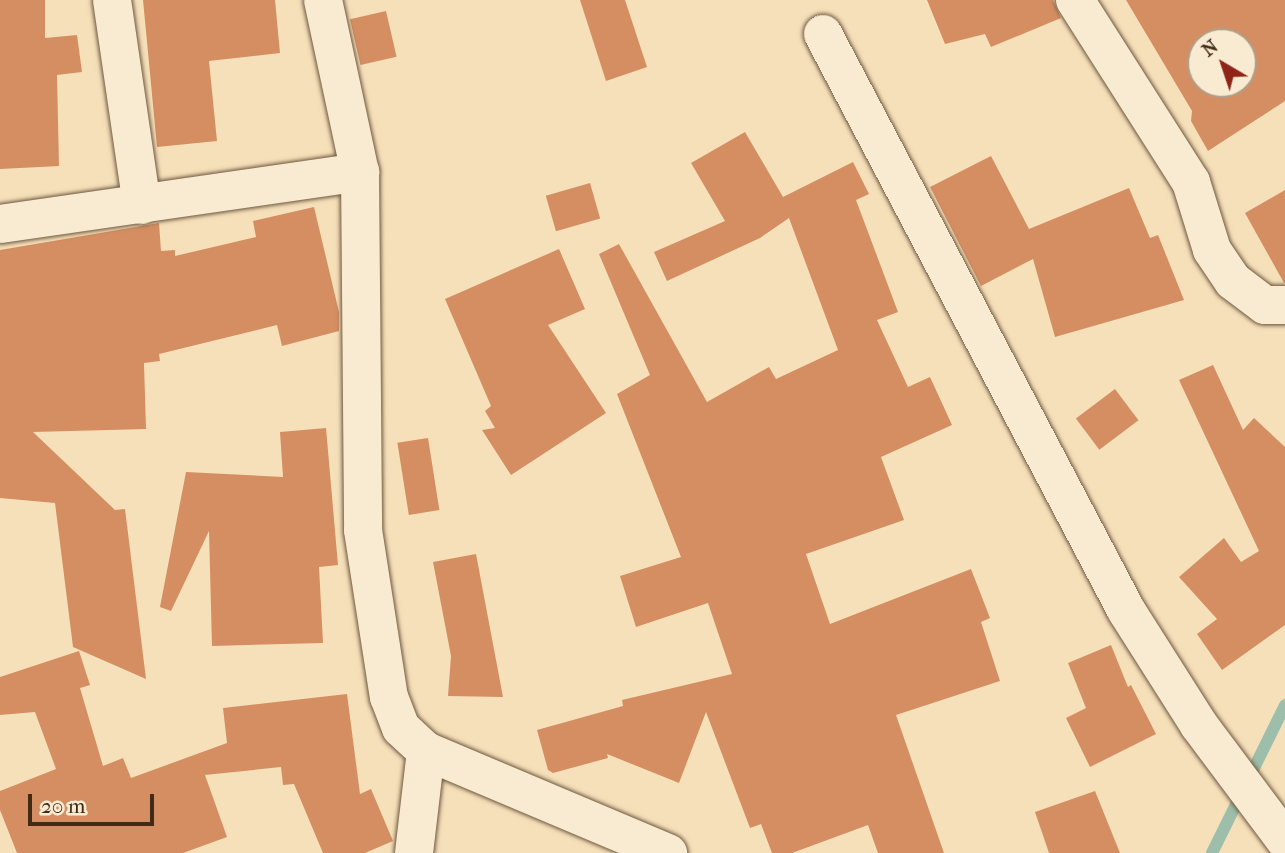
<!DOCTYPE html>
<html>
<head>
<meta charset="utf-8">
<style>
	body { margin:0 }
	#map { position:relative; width:1285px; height:853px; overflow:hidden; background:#f6e0b9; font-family:"IM FELL French Canon",serif }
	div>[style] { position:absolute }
	.stream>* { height:12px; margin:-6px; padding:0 6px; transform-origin:6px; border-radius:6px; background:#9dbeab }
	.building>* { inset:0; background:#d58e62; transform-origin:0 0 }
	.roads { filter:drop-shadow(0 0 2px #6e5840) drop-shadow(0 0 2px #6e5840) }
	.minor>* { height:38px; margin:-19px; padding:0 19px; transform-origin:19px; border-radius:19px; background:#f9ebd2 }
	span { translate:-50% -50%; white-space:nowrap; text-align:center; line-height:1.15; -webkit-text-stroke:5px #f9ebd2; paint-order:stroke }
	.north { position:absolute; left:1187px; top:28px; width:70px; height:70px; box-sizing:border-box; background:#f9ebd2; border:2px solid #af9e87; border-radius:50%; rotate:321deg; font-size:19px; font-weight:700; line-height:28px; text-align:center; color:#412b17 }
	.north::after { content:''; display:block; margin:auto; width:24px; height:32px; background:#8f2418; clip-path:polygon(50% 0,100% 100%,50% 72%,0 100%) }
	.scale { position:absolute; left:28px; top:794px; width:126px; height:32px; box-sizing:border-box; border:4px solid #412b17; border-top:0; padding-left:9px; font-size:21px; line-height:24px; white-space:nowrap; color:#412b17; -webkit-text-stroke:5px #f9ebd2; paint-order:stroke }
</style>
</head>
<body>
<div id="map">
	<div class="stream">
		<i style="left:1212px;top:853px;width:165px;rotate:-63.7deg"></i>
	</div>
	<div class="building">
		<i style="clip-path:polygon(0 0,45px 0,45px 38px,77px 35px,82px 72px,57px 75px,59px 166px,0 169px)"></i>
		<i style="clip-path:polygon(143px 0,275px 0,280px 53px,209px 61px,217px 141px,157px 147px)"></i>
		<i style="clip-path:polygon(580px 0,625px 0,647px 67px,606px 81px)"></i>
		<i style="clip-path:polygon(927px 0,1053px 0,1061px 18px,991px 47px,985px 34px,945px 44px)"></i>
		<i style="clip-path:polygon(evenodd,1126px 0,1285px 0,1285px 101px,1208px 151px,1191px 121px,1192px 111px,1126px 0,1201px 42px,1243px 42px,1243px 84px,1201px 84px,1201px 42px)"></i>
		<i style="left:386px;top:11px;width:47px;height:37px;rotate:77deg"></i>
		<i style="clip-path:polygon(745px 132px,783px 197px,853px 162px,869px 194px,856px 200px,898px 312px,877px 320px,908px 387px,930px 377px,952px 425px,881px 457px,904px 520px,806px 554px,830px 624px,971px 569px,990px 618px,981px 622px,1000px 681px,896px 715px,944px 853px,878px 853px,868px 825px,792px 853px,772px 853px,761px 824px,750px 828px,706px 712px,679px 783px,607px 754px,608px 758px,553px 773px,548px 770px,537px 730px,623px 706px,622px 700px,732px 674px,708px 603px,636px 627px,620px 576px,681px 557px,617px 394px,650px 375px,599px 254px,619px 244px,707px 402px,769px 367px,776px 379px,838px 350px,789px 218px,760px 238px,667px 281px,654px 252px,725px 221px,691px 163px)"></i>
		<i style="clip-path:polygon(991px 156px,1029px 229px,1129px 188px,1150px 238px,1158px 235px,1184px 300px,1055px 337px,1033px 259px,981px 286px,930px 187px)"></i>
		<i style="left:590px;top:183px;width:37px;height:46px;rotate:74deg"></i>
		<i style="clip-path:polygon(1285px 190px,1285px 283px,1284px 283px,1245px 213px)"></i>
		<i style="clip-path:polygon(314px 207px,339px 312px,339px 331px,282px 346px,277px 325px,159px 354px,160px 361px,144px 363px,146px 429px,33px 432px,115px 510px,125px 509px,146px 679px,73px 647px,55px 503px,0 498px,0 250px,159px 223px,161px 251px,175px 250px,175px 256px,256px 237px,253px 221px)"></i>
		<i style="clip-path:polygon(559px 249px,585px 309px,548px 325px,606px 413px,511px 475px,482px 430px,495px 428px,485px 411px,491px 406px,445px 299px)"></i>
		<i style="clip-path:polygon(1213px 365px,1243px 430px,1254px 418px,1285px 447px,1285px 625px,1222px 670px,1197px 634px,1217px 619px,1179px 577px,1224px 538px,1241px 562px,1259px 551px,1179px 380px)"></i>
		<i style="left:1115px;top:389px;width:39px;height:49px;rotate:53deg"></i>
		<i style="clip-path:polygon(326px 428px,338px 565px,319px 567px,323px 643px,212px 646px,209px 531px,171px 611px,160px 607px,186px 472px,283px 477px,280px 432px)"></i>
		<i style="left:428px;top:438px;width:73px;height:31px;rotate:81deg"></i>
		<i style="clip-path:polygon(476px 554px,503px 697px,448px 696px,451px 656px,433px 562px)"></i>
		<i style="clip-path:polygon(1111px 645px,1128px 687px,1131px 685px,1156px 734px,1090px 767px,1066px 718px,1086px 708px,1068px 663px)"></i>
		<i style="clip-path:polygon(79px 651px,90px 685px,80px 688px,103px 766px,123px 758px,131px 778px,227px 743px,223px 708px,347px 694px,360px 794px,371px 789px,393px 841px,365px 853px,323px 853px,294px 784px,283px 785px,281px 767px,205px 775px,227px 837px,183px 853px,17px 853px,0 810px,0 791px,56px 769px,35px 712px,0 715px,0 677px)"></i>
		<i style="clip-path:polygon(1095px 791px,1120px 853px,1049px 853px,1035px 812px)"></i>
	</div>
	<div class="roads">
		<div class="minor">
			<i style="left:112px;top:0;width:207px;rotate:81.7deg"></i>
			<i style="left:323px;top:0;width:176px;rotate:77.9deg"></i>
			<i style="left:360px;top:172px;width:358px;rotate:89.5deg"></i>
			<i style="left:363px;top:530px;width:169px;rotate:81.2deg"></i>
			<i style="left:389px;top:697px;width:33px;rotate:69deg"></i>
			<i style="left:401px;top:728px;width:34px;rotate:43deg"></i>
			<i style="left:426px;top:751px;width:263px;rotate:22.9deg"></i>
			<i style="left:1075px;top:0;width:216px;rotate:57.5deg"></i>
			<i style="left:1191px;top:182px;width:71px;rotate:72.8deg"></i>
			<i style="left:1212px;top:250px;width:37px;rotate:56deg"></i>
			<i style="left:1233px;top:281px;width:40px;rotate:37deg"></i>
			<i style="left:1265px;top:305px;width:20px"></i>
			<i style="left:823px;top:34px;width:651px;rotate:62.25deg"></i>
			<i style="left:1126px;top:610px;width:136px;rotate:57.6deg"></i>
			<i style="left:1199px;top:725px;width:144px;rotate:53.2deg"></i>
			<i style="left:0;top:224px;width:364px;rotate:-8.2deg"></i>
			<i style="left:414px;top:853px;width:103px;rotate:-83.3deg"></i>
		</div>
	</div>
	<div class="north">N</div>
	<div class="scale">20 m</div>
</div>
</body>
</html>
